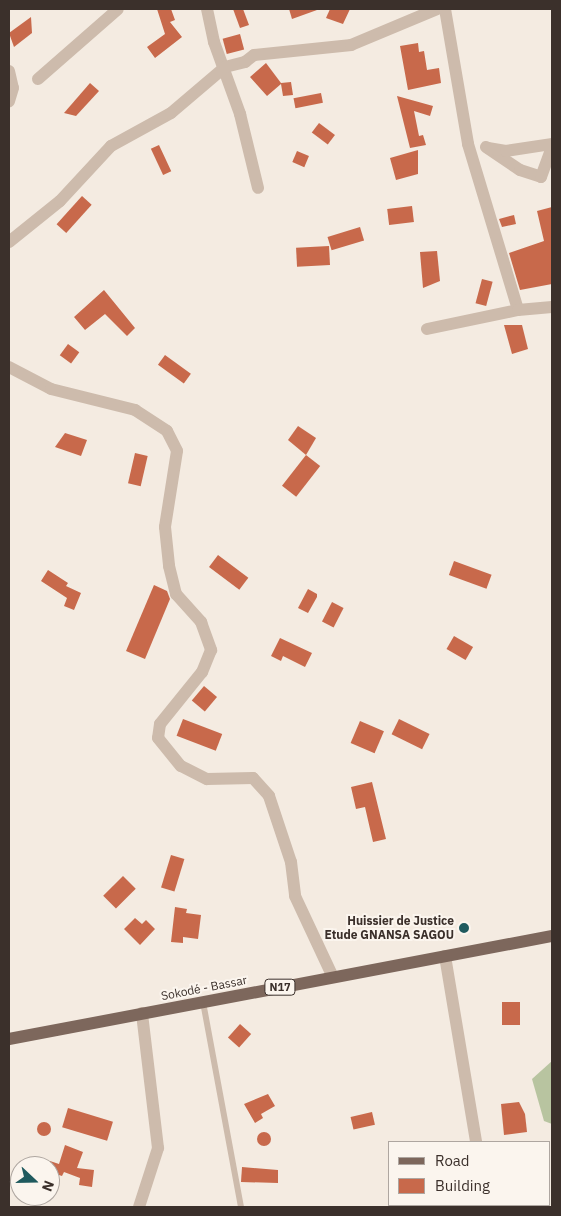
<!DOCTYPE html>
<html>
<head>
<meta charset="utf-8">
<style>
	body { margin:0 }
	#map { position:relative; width:561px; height:1216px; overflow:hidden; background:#f4ebe1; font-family:"IBM Plex Sans",sans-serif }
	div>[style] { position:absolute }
	.green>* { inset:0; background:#b8c4a0 }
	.building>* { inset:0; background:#c8694b; transform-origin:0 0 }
	.round { border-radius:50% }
	.service>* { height:6px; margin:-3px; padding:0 3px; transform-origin:3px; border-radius:3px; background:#cdbbac }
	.minor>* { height:12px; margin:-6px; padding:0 6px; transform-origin:6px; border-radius:6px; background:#cdbbac }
	.primary>* { height:12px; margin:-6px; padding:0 6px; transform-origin:6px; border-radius:6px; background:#7d675c }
	.dots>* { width:14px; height:14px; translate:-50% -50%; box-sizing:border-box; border:2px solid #fbf5ee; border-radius:50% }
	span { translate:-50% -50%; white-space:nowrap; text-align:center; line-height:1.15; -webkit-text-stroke:4px #fbf5ee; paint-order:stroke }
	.shield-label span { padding:1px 4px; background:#fbf5ee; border:1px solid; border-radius:4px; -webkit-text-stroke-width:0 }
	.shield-label { font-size:11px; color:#3b302b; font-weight:700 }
	.poi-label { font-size:12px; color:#3b302b; font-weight:700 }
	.right { translate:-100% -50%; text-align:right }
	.street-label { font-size:12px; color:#3b302b }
	.frame { position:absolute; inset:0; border:10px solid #3b302b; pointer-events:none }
	.legend { position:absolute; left:388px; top:1141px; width:162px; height:65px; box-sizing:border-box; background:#fbf5ee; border:1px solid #aea6a0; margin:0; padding:6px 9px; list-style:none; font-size:15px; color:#3b302b }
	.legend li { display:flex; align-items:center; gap:10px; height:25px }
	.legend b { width:25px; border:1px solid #aea6a0 }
	.north { position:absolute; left:10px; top:1156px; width:50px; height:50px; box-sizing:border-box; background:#fbf5ee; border:1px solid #aea6a0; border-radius:50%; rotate:111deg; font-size:14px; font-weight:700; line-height:20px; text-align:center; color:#3b302b }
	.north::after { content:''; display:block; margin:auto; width:18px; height:22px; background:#1f5a5e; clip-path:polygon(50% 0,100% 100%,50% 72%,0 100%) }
</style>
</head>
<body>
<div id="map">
	<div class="green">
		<i style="clip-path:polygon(552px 1061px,552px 1124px,544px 1121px,532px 1079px)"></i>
	</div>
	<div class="building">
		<i style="clip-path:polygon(157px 9px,171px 9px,175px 20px,170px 22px,182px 37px,155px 58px,147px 47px,165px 34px)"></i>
		<i style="clip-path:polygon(233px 9px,243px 9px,249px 25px,240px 28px)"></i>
		<i style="clip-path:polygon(289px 9px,316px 9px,317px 10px,292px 19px)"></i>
		<i style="clip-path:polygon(330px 9px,350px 9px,343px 24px,326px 18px)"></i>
		<i style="clip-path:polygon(31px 17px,32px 33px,14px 47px,9px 33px)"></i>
		<i style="left:240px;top:34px;width:16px;height:18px;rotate:75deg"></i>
		<i style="clip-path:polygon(418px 43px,419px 52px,424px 51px,427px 70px,439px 68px,441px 83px,408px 90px,400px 46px)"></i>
		<i style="clip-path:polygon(266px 63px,281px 83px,291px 82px,293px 95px,283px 96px,281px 84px,267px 96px,250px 77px)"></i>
		<i style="clip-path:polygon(90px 83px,99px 91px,76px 116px,64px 113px)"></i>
		<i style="left:321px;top:93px;width:10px;height:28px;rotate:79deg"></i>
		<i style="clip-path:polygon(397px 96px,433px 106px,430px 116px,414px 111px,419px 136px,423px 135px,426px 145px,410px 148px)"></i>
		<i style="left:319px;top:123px;width:20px;height:12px;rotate:37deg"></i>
		<i style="left:159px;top:145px;width:29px;height:9px;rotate:65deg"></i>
		<i style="clip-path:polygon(418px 150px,418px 174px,396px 180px,390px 158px)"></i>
		<i style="left:297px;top:151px;width:13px;height:12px;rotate:23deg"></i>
		<i style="left:82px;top:196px;width:13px;height:38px;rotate:42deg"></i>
		<i style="left:412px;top:206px;width:16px;height:25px;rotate:83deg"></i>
		<i style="clip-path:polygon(552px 207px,552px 284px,520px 290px,509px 253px,544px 241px,537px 211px)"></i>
		<i style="clip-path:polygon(514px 215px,516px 224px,502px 227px,499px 219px)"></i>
		<i style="left:360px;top:227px;width:14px;height:34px;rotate:73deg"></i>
		<i style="left:329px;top:246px;width:19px;height:33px;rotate:87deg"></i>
		<i style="clip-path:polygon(437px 251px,440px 281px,423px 288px,420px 252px)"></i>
		<i style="left:482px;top:279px;width:11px;height:25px;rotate:15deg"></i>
		<i style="clip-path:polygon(104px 290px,135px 328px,127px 336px,105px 314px,85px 330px,74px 317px)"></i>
		<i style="clip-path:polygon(504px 325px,522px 325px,528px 349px,512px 354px)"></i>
		<i style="left:68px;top:344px;width:14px;height:14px;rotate:36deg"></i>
		<i style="left:165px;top:355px;width:32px;height:12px;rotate:36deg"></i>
		<i style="clip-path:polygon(298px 426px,316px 438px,306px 455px,288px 440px)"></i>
		<i style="clip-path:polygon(65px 433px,87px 440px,81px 456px,55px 447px)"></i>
		<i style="left:135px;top:453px;width:13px;height:31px;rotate:13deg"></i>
		<i style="left:306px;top:455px;width:18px;height:39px;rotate:38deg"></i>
		<i style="left:218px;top:555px;width:38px;height:15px;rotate:37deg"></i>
		<i style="left:454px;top:561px;width:40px;height:15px;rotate:20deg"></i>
		<i style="clip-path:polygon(48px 570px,68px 583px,66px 586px,81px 593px,74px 610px,64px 606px,67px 598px,41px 581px)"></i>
		<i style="clip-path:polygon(154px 585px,167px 591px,170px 599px,145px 659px,126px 651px)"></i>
		<i style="clip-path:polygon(308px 589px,317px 594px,317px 597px,308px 613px,298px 608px)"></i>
		<i style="left:332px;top:602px;width:13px;height:22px;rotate:27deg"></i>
		<i style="left:454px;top:636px;width:22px;height:15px;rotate:30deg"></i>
		<i style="clip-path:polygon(280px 638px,312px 653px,305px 667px,283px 656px,281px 661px,271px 656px)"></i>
		<i style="left:204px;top:686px;width:17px;height:19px;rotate:40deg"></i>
		<i style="left:183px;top:719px;width:42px;height:18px;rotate:21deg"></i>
		<i style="left:399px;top:719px;width:34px;height:17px;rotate:26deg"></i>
		<i style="left:360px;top:721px;width:26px;height:24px;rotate:23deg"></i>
		<i style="clip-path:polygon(372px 782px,386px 839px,373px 842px,365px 807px,356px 809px,351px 787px)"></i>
		<i style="left:171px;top:855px;width:14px;height:34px;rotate:17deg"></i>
		<i style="left:123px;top:876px;width:18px;height:28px;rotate:45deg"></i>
		<i style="clip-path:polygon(175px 907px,187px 909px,186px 913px,201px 915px,198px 939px,183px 937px,183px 943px,171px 942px)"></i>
		<i style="clip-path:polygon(135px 918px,142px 924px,146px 920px,155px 929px,140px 945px,124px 929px)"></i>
		<i style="left:502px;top:1002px;width:18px;height:23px"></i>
		<i style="left:240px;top:1024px;width:15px;height:18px;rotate:42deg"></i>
		<i style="clip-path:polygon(268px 1094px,275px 1106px,261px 1114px,263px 1118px,255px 1123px,244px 1104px)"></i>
		<i style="clip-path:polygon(519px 1102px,525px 1114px,527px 1132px,504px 1135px,501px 1104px)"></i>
		<i style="left:68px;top:1108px;width:47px;height:20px;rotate:17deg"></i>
		<i style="left:372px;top:1112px;width:13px;height:22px;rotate:77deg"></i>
		<i class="round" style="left:37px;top:1122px;width:14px;height:14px"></i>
		<i class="round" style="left:257px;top:1132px;width:14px;height:14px"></i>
		<i style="clip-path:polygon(65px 1145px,83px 1152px,77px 1168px,94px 1170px,92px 1187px,79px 1185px,80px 1178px,64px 1172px,62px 1176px,50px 1172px,50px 1161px,59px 1164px)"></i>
		<i style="clip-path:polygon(242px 1167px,278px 1170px,278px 1183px,241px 1182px)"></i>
	</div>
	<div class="service">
		<i style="left:203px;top:1002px;width:208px;rotate:79.5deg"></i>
	</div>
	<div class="minor">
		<i style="left:207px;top:9px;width:34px;rotate:78deg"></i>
		<i style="left:214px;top:42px;width:77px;rotate:70.1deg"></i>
		<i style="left:240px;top:114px;width:76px;rotate:76.3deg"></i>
		<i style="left:445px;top:9px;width:137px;rotate:80.3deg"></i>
		<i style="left:468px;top:144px;width:173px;rotate:73.2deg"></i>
		<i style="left:9px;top:71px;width:17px;rotate:77deg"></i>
		<i style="left:13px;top:88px;width:14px;rotate:107deg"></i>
		<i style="left:38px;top:79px;width:106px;rotate:-41.2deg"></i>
		<i style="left:486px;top:147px;width:41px;rotate:34.1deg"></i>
		<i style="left:520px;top:170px;width:22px;rotate:18deg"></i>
		<i style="left:541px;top:177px;width:33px;rotate:-70deg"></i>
		<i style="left:488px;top:148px;width:18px;rotate:9deg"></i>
		<i style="left:506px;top:151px;width:47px;rotate:-8.7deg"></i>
		<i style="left:9px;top:242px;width:65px;rotate:-38.8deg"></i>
		<i style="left:60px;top:201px;width:75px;rotate:-47.2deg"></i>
		<i style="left:111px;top:146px;width:68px;rotate:-28.8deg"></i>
		<i style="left:171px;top:113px;width:71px;rotate:-40.4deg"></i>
		<i style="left:225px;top:67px;width:21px;rotate:-14deg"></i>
		<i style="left:245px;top:62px;width:11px;rotate:-38deg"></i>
		<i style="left:254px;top:55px;width:98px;rotate:-5.9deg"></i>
		<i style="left:351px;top:45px;width:93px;rotate:-22.7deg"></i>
		<i style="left:427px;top:329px;width:93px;rotate:-11.8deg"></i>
		<i style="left:518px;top:310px;width:34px;rotate:-5deg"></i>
		<i style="left:9px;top:367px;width:47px;rotate:27.6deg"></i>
		<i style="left:51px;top:389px;width:87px;rotate:14deg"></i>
		<i style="left:135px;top:410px;width:38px;rotate:33deg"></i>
		<i style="left:167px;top:431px;width:22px;rotate:63deg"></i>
		<i style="left:177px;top:451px;width:77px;rotate:99deg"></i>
		<i style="left:165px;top:527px;width:39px;rotate:84deg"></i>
		<i style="left:169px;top:566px;width:29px;rotate:76deg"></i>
		<i style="left:176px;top:594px;width:38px;rotate:48deg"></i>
		<i style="left:201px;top:622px;width:30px;rotate:70deg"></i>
		<i style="left:211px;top:650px;width:24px;rotate:112deg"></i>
		<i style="left:202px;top:672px;width:67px;rotate:128.9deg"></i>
		<i style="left:160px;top:724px;width:14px;rotate:98deg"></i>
		<i style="left:158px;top:738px;width:36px;rotate:51deg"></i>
		<i style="left:181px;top:766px;width:29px;rotate:27deg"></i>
		<i style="left:207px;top:779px;width:46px;rotate:-1.2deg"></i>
		<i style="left:253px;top:778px;width:24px;rotate:48deg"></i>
		<i style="left:269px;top:796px;width:70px;rotate:71.6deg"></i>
		<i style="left:291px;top:862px;width:34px;rotate:83deg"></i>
		<i style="left:295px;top:896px;width:89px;rotate:64.9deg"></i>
		<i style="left:445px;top:956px;width:189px;rotate:80.5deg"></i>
		<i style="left:139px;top:1207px;width:62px;rotate:-72.1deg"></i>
		<i style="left:158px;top:1148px;width:136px;rotate:-96.8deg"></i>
		<i style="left:481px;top:1207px;width:2px;rotate:-90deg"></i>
	</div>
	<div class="primary">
		<i style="left:9px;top:1039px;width:553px;rotate:-10.74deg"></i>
	</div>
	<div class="dots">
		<i style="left:464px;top:928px;background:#1f5a5e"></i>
	</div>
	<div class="shield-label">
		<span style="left:280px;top:987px">N17</span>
	</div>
	<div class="poi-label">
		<span class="right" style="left:454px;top:928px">Huissier de Justice<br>Etude GNANSA SAGOU</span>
	</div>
	<div class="street-label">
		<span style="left:204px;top:988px;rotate:-11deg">Sokodé - Bassar</span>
	</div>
	<div class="frame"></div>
	<ul class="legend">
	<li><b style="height:6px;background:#7d675c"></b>Road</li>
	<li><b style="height:14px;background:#c8694b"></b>Building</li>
	</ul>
	<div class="north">N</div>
</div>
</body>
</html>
